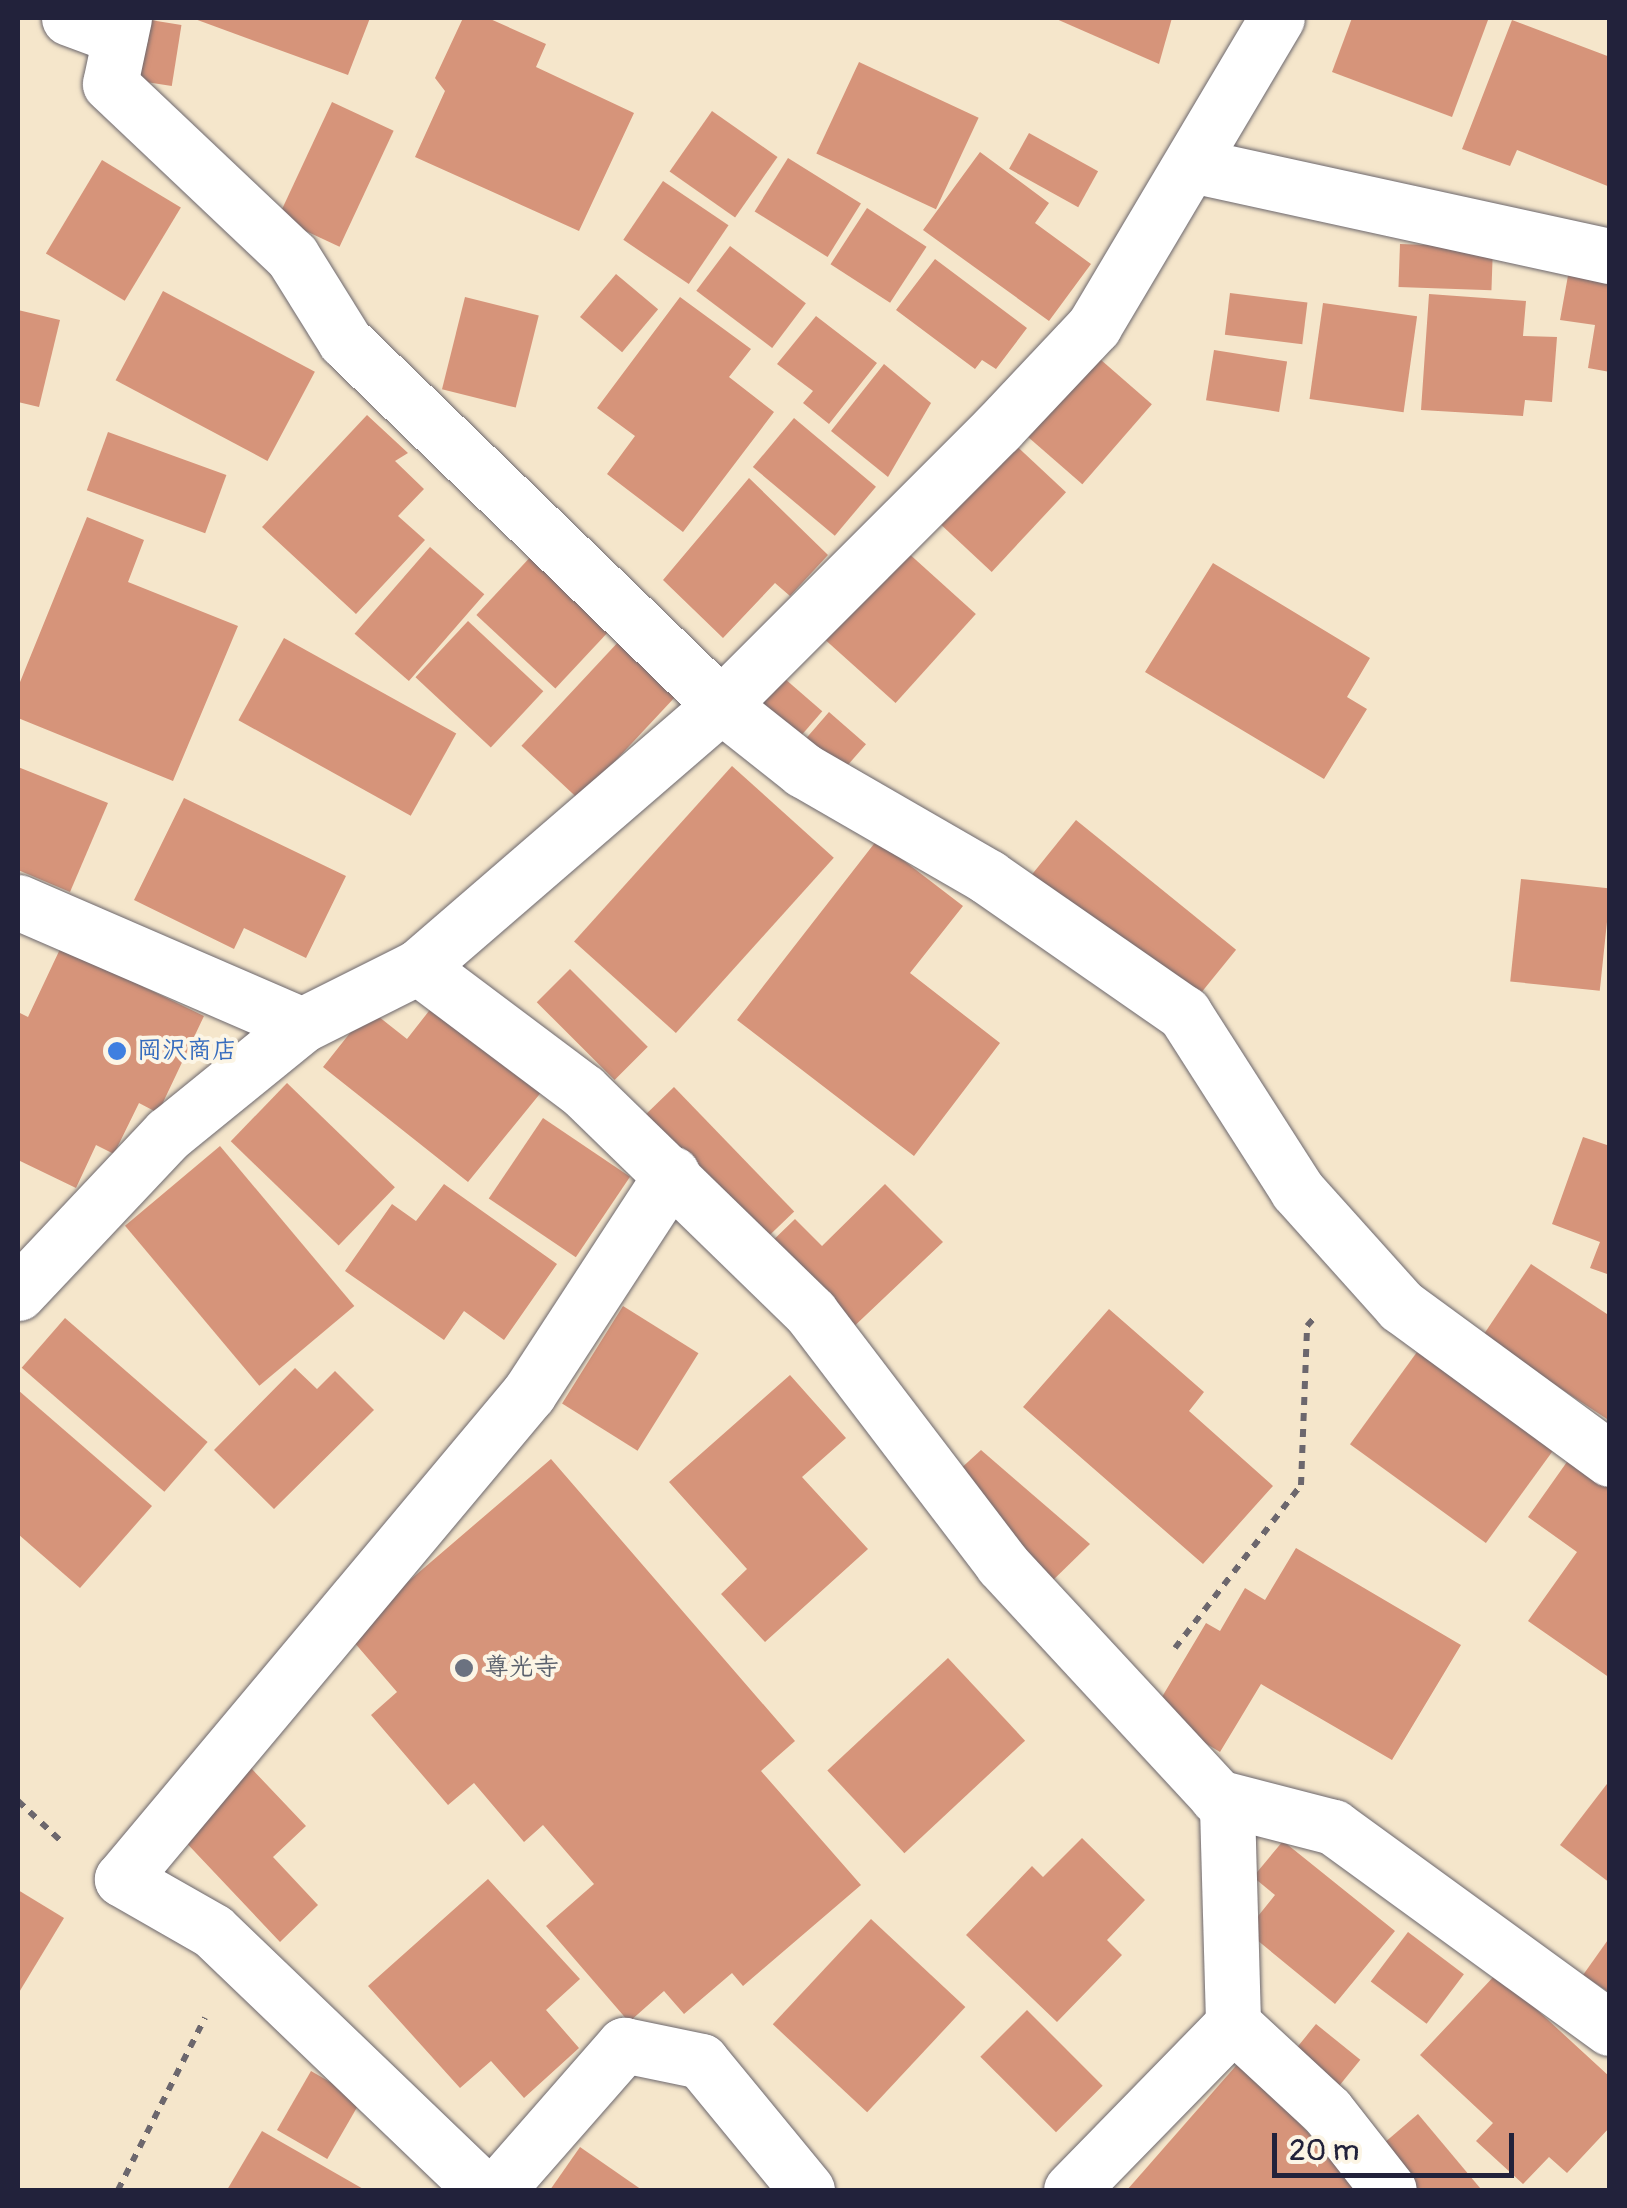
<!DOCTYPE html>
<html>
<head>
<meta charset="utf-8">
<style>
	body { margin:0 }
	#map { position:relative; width:1627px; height:2208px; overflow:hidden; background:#f5e6cb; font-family:Pangolin,"Klee One",sans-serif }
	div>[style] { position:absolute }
	.building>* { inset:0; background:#d6947a; transform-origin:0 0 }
	.path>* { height:6px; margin-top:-3px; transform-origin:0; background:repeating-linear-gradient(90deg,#6c676d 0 8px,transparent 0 16px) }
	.roads { filter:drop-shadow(0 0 2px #6c676d) drop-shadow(0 0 2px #6c676d) }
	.minor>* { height:55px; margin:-27.5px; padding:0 27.5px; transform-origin:27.5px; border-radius:27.5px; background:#fff }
	.dots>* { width:28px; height:28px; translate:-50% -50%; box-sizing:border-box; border:5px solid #fcf5e5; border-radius:50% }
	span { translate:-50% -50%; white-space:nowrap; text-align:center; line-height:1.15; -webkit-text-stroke:8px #fcf5e5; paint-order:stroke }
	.shop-label { font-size:25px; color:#366cbe; font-weight:700 }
	.left { translate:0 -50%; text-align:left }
	.worship-label { font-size:25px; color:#5b616d; font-weight:700 }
	.frame { position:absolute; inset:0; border:20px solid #22223b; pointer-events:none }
	.scale { position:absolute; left:1272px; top:2133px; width:242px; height:45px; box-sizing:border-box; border:5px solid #22223b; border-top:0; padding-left:12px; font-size:30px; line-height:35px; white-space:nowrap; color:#22223b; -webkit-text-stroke:8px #fcf5e5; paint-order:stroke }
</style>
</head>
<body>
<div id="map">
	<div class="building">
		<i style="left:138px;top:18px;width:44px;height:62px;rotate:9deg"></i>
		<i style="clip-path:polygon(192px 18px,370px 18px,348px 75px)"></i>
		<i style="clip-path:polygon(463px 18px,488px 18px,546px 44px,536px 67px,634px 113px,579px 231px,415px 157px,445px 91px,435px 78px)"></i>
		<i style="clip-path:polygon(1054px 18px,1172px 18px,1159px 64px)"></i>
		<i style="clip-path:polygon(1352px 18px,1488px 20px,1452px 117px,1332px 72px)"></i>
		<i style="clip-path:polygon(1512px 20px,1610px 57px,1610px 187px,1517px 150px,1510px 166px,1462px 149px)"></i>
		<i style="left:859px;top:62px;width:132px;height:101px;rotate:25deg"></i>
		<i style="left:332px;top:102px;width:68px;height:128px;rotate:25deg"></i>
		<i style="left:712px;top:111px;width:80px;height:74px;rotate:35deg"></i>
		<i style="left:1029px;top:133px;width:79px;height:41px;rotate:29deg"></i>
		<i style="clip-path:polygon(980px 152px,1049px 203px,1035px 223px,1091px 264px,1049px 321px,923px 230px)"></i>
		<i style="left:788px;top:158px;width:86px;height:63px;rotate:32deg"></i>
		<i style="left:102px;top:160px;width:92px;height:109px;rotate:31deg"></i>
		<i style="left:663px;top:181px;width:79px;height:71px;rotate:34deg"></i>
		<i style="left:867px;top:208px;width:71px;height:67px;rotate:33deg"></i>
		<i style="left:1400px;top:244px;width:93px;height:43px;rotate:2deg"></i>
		<i style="left:730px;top:246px;width:95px;height:56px;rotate:37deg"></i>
		<i style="clip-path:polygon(935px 259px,1027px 328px,996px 369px,982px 360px,975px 369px,896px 310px)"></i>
		<i style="clip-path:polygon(1569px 270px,1610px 278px,1610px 372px,1588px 368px,1595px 325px,1560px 320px)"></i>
		<i style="left:616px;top:274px;width:55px;height:56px;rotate:40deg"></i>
		<i style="left:163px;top:291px;width:172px;height:101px;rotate:28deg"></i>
		<i style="left:1230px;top:293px;width:78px;height:42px;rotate:7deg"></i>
		<i style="clip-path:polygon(1429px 294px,1526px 301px,1523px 336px,1557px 337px,1552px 402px,1525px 400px,1523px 416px,1421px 410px)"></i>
		<i style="left:465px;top:297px;width:76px;height:95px;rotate:14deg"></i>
		<i style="clip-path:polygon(680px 297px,751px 349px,729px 377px,774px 412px,683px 532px,607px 474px,635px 436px,597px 408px)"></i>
		<i style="left:1323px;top:303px;width:95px;height:97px;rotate:8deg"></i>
		<i style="clip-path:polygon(18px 310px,60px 320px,39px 407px,18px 402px)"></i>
		<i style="clip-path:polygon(816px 316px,877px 363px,829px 424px,803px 403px,813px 391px,777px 364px)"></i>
		<i style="left:1214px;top:350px;width:74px;height:51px;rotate:9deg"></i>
		<i style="left:1093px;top:353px;width:78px;height:106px;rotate:41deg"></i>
		<i style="clip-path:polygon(884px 364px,931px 403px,888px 477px,831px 431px)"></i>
		<i style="clip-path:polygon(367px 415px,408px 453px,395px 461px,424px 489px,398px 516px,425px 540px,356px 614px,262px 527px)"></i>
		<i style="left:794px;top:418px;width:107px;height:64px;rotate:40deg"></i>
		<i style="left:108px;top:432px;width:126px;height:62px;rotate:20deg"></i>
		<i style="left:1009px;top:439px;width:78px;height:109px;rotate:43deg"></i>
		<i style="clip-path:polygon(749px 478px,828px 555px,790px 596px,775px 583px,723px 638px,663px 580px)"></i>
		<i style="clip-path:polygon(87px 517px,144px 540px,128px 582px,238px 626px,173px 781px,18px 718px,18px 687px)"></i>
		<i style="left:430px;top:547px;width:72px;height:115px;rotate:41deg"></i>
		<i style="left:906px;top:551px;width:94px;height:120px;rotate:42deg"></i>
		<i style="left:535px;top:552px;width:108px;height:86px;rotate:43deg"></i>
		<i style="clip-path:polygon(1213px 563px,1370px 658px,1347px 697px,1367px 709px,1324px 779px,1145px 672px)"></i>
		<i style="left:468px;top:621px;width:103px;height:77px;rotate:43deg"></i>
		<i style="left:284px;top:638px;width:197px;height:94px;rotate:29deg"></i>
		<i style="left:621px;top:639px;width:79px;height:146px;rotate:43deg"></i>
		<i style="left:777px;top:672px;width:60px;height:48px;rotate:41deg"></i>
		<i style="left:829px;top:712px;width:49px;height:43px;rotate:41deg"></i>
		<i style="left:732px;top:766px;width:137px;height:236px;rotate:42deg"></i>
		<i style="clip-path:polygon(18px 767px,108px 803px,70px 892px,18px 870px)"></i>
		<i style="clip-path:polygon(184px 798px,346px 876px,306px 958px,244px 928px,234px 949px,134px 900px)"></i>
		<i style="left:1076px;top:820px;width:206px;height:70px;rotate:39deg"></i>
		<i style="clip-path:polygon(877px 840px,963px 906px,910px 973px,1000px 1043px,914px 1156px,737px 1020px)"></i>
		<i style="left:1521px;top:879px;width:90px;height:103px;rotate:6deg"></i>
		<i style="clip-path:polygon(61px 947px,204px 1016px,158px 1113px,139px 1103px,114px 1154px,96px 1145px,76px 1188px,18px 1160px,18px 1012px,28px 1017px)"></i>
		<i style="left:570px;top:969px;width:110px;height:47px;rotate:45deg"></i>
		<i style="clip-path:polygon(436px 1002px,543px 1090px,468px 1182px,323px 1067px,369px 1009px,407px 1039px)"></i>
		<i style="left:287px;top:1083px;width:150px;height:81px;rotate:44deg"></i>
		<i style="left:674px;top:1087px;width:173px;height:47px;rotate:46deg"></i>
		<i style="left:543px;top:1118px;width:105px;height:97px;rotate:34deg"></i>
		<i style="clip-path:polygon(1583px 1137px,1610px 1146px,1610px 1275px,1590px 1268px,1600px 1242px,1552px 1224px)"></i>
		<i style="left:220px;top:1146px;width:209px;height:124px;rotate:50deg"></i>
		<i style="clip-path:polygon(444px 1184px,557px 1264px,504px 1340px,464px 1311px,444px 1340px,345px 1271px,392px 1204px,416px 1221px)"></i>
		<i style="clip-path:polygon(885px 1184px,943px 1242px,846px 1334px,763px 1250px,795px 1219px,822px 1246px)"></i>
		<i style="clip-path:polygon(1531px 1264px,1610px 1316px,1610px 1421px,1482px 1337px)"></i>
		<i style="left:623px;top:1306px;width:89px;height:115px;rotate:32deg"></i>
		<i style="clip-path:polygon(1109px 1309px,1204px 1392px,1189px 1411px,1273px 1486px,1203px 1564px,1023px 1407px)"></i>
		<i style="left:65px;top:1318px;width:189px;height:66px;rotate:41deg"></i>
		<i style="left:1417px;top:1352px;width:168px;height:114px;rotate:36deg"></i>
		<i style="clip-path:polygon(295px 1368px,317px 1389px,335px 1371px,374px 1410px,274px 1509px,214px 1450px)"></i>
		<i style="clip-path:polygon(790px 1375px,846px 1438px,802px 1477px,868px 1549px,765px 1642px,721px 1594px,747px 1569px,669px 1482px)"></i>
		<i style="clip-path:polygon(18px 1390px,152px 1506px,80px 1588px,18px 1534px)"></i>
		<i style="clip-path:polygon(981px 1450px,1090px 1544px,1046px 1587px,946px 1482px)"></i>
		<i style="clip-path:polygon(551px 1459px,795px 1741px,761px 1771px,861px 1885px,743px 1986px,732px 1973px,684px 2014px,664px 1991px,629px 2022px,546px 1926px,594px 1884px,543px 1825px,524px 1842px,474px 1783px,448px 1805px,371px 1715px,397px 1692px,347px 1634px)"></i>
		<i style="clip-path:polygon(1569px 1459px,1610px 1488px,1610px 1678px,1528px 1621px,1577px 1552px,1528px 1517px)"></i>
		<i style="clip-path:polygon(1296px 1548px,1461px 1645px,1392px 1760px,1261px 1684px,1220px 1752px,1153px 1712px,1206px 1623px,1220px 1631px,1245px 1588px,1265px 1600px)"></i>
		<i style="left:948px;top:1658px;width:113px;height:165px;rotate:47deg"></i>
		<i style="clip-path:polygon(250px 1767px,306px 1826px,273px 1857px,318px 1905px,280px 1942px,178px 1834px)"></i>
		<i style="clip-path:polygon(1610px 1780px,1610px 1883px,1560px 1845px)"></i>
		<i style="clip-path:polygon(1082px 1838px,1145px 1900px,1107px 1940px,1122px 1955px,1057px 2022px,966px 1935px,1032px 1866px,1043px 1877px)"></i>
		<i style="clip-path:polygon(1283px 1841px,1395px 1931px,1335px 2004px,1246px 1931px,1275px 1895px,1253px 1877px)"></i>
		<i style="clip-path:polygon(488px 1879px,580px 1979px,546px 2010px,579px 2048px,524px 2098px,491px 2061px,460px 2088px,368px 1986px)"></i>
		<i style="clip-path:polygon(18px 1890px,64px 1918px,18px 1994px)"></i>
		<i style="left:871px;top:1919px;width:129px;height:144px;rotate:43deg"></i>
		<i style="left:1408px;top:1932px;width:70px;height:62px;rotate:37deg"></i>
		<i style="clip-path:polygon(1610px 1937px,1610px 1993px,1583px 1975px)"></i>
		<i style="clip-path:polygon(1497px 1973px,1610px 2077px,1610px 2127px,1567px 2173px,1549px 2157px,1523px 2184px,1476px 2141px,1493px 2123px,1420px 2055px)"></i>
		<i style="left:1027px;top:2010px;width:107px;height:66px;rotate:45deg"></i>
		<i style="left:1316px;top:2024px;width:57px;height:45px;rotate:39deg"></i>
		<i style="clip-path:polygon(1241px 2060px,1361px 2190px,1127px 2190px)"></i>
		<i style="left:311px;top:2071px;width:58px;height:68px;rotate:30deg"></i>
		<i style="clip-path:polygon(1418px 2114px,1480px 2188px,1477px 2190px,1413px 2190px,1377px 2149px)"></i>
		<i style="clip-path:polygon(262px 2131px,365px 2190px,227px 2190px)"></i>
		<i style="clip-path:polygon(580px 2147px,642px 2190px,550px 2190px)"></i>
	</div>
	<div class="path">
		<i style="left:1175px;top:1648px;width:206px;rotate:-52.3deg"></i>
		<i style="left:1301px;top:1485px;width:159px;rotate:-87.8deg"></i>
		<i style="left:1307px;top:1326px;width:13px;rotate:-48deg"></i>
		<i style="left:18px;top:1801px;width:60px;rotate:43deg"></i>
		<i style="left:118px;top:2190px;width:193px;rotate:-63.2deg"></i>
	</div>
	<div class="roads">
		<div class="minor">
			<i style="left:69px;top:18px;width:54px;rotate:20.4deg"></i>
			<i style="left:124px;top:18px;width:67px;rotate:102deg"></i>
			<i style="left:110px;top:84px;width:250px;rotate:43.4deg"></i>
			<i style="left:292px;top:256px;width:100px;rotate:58.1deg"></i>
			<i style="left:345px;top:341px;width:523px;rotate:44.07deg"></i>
			<i style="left:721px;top:705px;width:105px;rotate:38.4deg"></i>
			<i style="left:803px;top:770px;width:214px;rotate:30deg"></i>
			<i style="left:988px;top:877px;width:239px;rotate:34.8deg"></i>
			<i style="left:1184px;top:1013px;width:210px;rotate:57.4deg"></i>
			<i style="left:1297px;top:1190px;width:156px;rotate:48.1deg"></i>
			<i style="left:1401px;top:1306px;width:259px;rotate:36.2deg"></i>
			<i style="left:1192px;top:165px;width:428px;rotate:12.3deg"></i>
			<i style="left:18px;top:902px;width:309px;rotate:23.4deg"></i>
			<i style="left:418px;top:967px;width:206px;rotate:36.9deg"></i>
			<i style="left:583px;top:1091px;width:318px;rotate:44.2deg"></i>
			<i style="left:811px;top:1313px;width:315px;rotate:52.7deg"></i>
			<i style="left:1002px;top:1564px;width:331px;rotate:47.2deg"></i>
			<i style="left:1227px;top:1807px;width:217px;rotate:88.4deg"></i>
			<i style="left:1233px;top:2024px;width:128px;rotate:42.8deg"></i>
			<i style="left:1327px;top:2111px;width:100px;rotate:51.9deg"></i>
			<i style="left:18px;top:1293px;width:219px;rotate:-46.7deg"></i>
			<i style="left:168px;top:1134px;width:173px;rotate:-39.1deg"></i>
			<i style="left:302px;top:1025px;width:130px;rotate:-26.6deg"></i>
			<i style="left:418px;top:967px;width:401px;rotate:-40.8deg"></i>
			<i style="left:721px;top:705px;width:392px;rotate:-45deg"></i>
			<i style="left:998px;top:428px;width:140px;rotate:-46.7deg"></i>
			<i style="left:1094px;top:326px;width:358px;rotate:-59.3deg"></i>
			<i style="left:1217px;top:1797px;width:120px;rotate:14.5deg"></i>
			<i style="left:1333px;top:1827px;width:342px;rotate:36deg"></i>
			<i style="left:483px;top:2190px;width:374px;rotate:-136.2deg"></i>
			<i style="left:213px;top:1931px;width:105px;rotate:-150.3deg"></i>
			<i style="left:122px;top:1879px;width:634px;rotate:-50.06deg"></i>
			<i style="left:529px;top:1393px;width:262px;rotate:-56.9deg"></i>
			<i style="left:497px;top:2190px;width:193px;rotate:-48.8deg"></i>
			<i style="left:624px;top:2045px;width:79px;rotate:11.7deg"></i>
			<i style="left:701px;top:2061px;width:167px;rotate:50.6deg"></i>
			<i style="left:1071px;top:2190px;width:232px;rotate:-45.7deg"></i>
		</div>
	</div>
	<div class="dots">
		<i style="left:117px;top:1051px;background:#3f7fe0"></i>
		<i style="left:464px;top:1668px;background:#6b7280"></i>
	</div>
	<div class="shop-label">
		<span class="left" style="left:137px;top:1051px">岡沢商店</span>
	</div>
	<div class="worship-label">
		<span class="left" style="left:484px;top:1668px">尊光寺</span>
	</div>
	<div class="frame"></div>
	<div class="scale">20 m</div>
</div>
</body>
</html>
